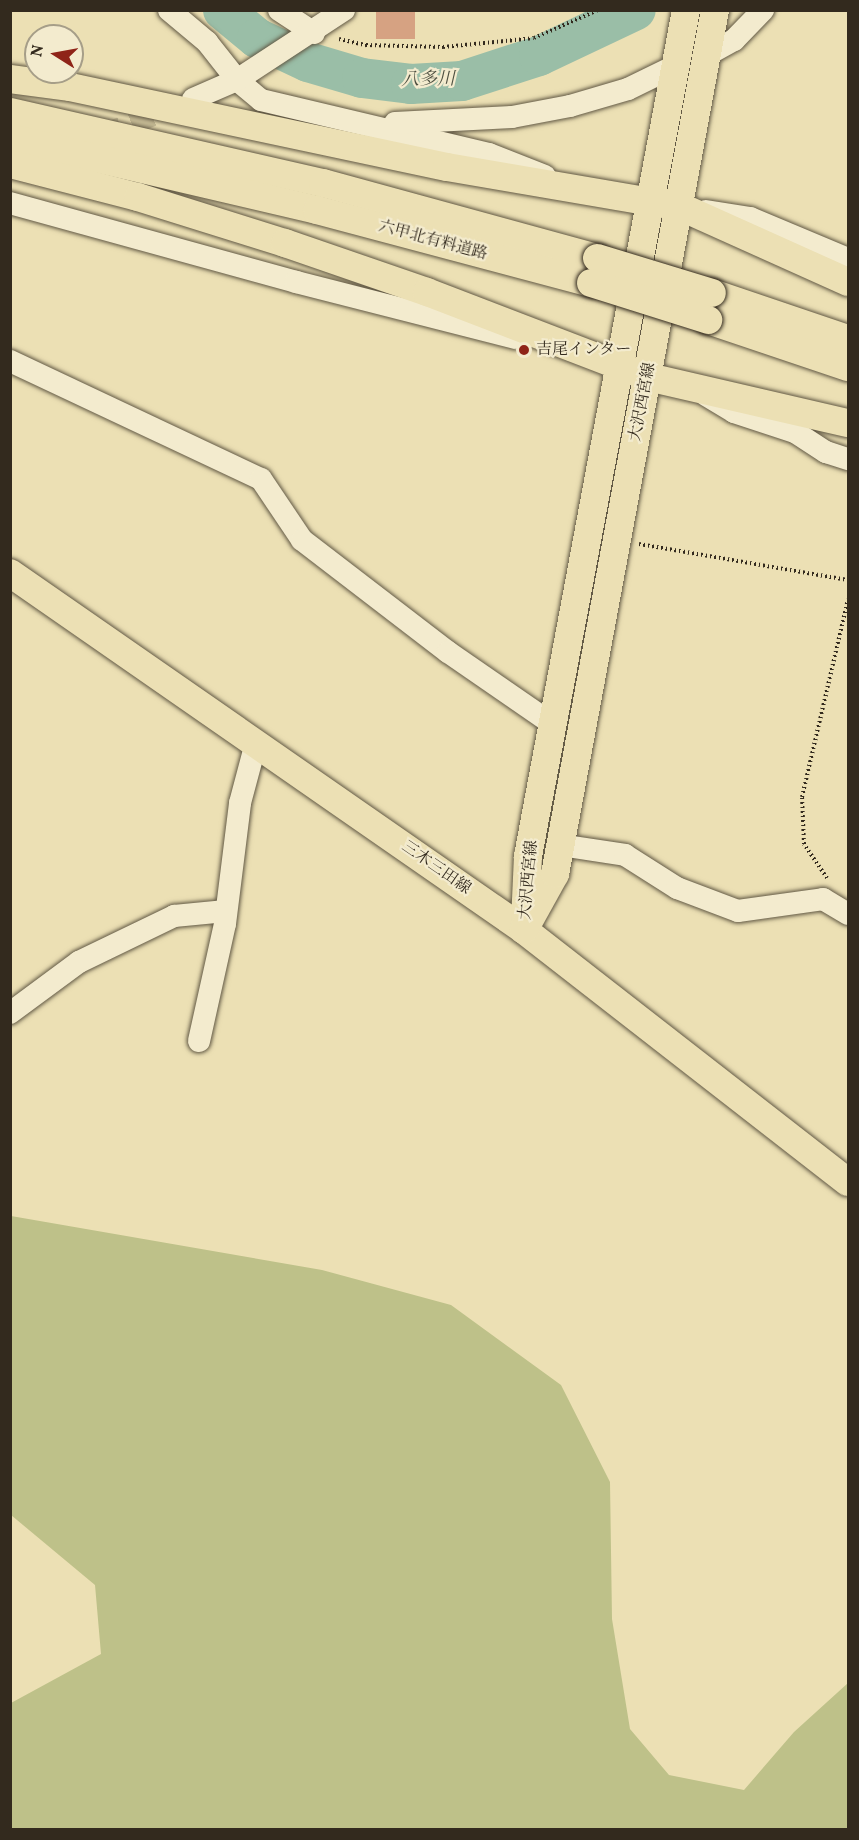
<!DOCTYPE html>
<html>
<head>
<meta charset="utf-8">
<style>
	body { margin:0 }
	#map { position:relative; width:859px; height:1840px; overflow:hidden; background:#ece0b4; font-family:Vollkorn,"Noto Serif JP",serif }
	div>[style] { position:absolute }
	.green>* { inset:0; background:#bec189 }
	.river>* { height:40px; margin:-20px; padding:0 20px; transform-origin:20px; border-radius:20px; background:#9abea7 }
	.building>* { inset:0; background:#d6a282; transform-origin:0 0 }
	.minor-tunnel>* { height:22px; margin-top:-11px; transform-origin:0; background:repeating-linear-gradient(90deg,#c7bc96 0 22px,transparent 0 33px) }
	.path>* { height:4px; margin-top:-2px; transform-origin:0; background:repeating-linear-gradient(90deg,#332a1e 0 1.5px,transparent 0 4.5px) }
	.roads { filter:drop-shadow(0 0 2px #615844) drop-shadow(0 0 2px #615844) }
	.minor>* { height:22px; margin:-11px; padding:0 11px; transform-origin:11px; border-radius:11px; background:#f3ebce }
	.major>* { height:28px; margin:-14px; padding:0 14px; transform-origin:14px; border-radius:14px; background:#ece0b4 }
	.bridges { filter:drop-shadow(0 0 2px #332a1e) drop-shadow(0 0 2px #332a1e) }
	.major-bridge>* { height:28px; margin:-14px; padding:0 14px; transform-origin:14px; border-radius:14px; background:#ece0b4 }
	.dots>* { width:16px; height:16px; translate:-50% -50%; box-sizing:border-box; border:3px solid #f3ebce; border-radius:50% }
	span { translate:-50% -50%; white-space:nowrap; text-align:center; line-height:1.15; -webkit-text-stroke:4.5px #f3ebce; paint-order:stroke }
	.street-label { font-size:16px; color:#332a1e }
	.poi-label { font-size:16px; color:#332a1e }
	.left { translate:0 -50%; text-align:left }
	.water-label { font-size:18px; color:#4d4f40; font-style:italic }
	.frame { position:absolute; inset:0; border:12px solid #332a1e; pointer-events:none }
	.north { position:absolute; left:24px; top:24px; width:60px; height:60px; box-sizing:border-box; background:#f3ebce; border:2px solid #a69e88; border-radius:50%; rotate:281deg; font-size:16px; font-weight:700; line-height:24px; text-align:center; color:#332a1e }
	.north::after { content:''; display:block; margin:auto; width:21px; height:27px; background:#8f2418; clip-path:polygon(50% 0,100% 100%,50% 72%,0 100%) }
</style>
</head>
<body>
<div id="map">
	<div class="green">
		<i style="clip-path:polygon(11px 1216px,322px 1270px,451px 1305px,561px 1385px,610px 1482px,612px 1619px,630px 1729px,669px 1775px,744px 1790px,794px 1732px,848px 1683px,848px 1829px,11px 1829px,11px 1703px,101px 1654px,95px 1585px,11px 1515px)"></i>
	</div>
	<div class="river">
		<i style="left:223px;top:10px;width:44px;rotate:39.5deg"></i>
		<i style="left:257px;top:38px;width:56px;rotate:25.2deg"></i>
		<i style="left:308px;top:62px;width:56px;rotate:16.5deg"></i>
		<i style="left:362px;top:78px;width:49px;rotate:7deg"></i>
		<i style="left:411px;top:84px;width:51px;rotate:-3.4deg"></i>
		<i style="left:462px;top:81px;width:81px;rotate:-18deg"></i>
		<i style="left:539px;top:56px;width:107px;rotate:-25.4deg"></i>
	</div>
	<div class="building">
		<i style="left:376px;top:10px;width:39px;height:29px"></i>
	</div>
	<div class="minor-tunnel">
		<i style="left:101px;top:136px;width:78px;rotate:-21.9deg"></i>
	</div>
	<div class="path">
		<i style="left:339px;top:39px;width:28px;rotate:13deg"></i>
		<i style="left:366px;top:45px;width:77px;rotate:1.5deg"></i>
		<i style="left:443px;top:47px;width:91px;rotate:-5.6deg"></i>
		<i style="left:534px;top:38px;width:70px;rotate:-23.6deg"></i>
		<i style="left:639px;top:544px;width:212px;rotate:9.8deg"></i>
		<i style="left:827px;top:878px;width:41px;rotate:-124.1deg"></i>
		<i style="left:804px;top:844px;width:47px;rotate:-92.4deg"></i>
		<i style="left:802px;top:797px;width:203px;rotate:-76.9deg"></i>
	</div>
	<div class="roads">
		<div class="minor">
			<i style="left:169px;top:10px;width:50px;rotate:40.1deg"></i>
			<i style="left:207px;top:42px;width:48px;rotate:51.7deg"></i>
			<i style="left:237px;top:80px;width:31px;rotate:40deg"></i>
			<i style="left:261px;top:100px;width:234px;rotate:13.3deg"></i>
			<i style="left:489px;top:154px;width:60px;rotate:21.4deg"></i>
			<i style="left:279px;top:10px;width:42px;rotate:33.3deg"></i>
			<i style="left:707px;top:55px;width:31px;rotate:-29deg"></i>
			<i style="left:734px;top:40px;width:42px;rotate:-46deg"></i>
			<i style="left:193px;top:99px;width:48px;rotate:-23.4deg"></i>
			<i style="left:237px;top:80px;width:128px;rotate:-33.2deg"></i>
			<i style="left:395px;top:123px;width:117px;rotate:-2.9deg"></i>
			<i style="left:512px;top:117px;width:59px;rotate:-10.7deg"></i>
			<i style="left:570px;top:106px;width:60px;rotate:-16.3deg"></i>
			<i style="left:628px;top:89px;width:52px;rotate:-26.1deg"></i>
			<i style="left:10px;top:203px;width:297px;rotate:15.4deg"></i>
			<i style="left:296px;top:282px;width:227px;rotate:14.3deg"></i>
			<i style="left:706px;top:211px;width:45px;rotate:9deg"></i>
			<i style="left:750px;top:218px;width:106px;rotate:22.7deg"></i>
			<i style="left:10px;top:361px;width:277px;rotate:25.2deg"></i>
			<i style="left:261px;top:479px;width:73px;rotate:56.1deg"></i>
			<i style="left:302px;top:540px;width:184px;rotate:37.5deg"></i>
			<i style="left:448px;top:652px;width:129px;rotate:34.6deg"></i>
			<i style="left:706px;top:395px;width:33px;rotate:31deg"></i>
			<i style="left:734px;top:412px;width:64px;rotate:18.2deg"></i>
			<i style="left:795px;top:432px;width:37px;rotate:33deg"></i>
			<i style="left:826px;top:452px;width:23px;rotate:18deg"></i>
			<i style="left:560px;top:845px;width:66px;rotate:8.7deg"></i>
			<i style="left:625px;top:855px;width:62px;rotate:32.4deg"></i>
			<i style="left:677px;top:888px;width:65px;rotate:20.7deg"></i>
			<i style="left:738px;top:911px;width:86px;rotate:-8deg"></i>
			<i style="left:823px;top:899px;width:29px;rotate:31deg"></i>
			<i style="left:10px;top:1013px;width:86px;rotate:-36.5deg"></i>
			<i style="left:79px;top:962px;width:106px;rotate:-25.8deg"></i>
			<i style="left:174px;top:916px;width:52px;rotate:-5.5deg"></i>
			<i style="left:199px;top:1041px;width:120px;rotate:-77.5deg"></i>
			<i style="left:225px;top:924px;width:122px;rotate:-82.9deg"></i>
			<i style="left:240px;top:803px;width:62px;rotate:-75.1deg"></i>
		</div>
		<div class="major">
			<i style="left:10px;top:79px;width:61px;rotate:7.6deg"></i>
			<i style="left:70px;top:87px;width:385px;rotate:12deg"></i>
			<i style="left:447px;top:167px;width:237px;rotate:9.7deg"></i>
			<i style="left:681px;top:207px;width:183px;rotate:24.2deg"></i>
			<i style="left:10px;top:112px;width:321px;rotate:12.8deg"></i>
			<i style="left:323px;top:183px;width:284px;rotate:15.3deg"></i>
			<i style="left:10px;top:138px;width:315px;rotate:13.2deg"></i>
			<i style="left:317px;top:210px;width:284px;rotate:14.9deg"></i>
			<i style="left:10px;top:164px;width:132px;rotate:14.5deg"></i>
			<i style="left:138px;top:197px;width:154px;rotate:17.4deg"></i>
			<i style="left:285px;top:243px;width:150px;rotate:19deg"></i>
			<i style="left:427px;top:292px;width:237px;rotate:21deg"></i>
			<i style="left:648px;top:377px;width:205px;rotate:13deg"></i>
			<i style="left:712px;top:293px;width:144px;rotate:18.7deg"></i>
			<i style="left:708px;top:320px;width:148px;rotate:18.6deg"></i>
			<i style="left:10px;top:573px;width:626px;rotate:34.78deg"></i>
			<i style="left:524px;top:930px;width:410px;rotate:37.9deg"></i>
			<i style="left:525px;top:922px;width:66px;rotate:-87.4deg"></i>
			<i style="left:528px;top:856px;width:861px;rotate:-79.42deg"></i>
			<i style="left:524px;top:930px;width:64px;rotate:-61deg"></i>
			<i style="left:555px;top:874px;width:879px;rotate:-79.51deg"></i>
		</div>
	</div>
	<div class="bridges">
		<div class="major-bridge">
			<i style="left:597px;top:258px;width:120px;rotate:16.9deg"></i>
			<i style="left:591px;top:283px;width:123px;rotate:17.5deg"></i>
		</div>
	</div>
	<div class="dots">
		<i style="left:524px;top:350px;background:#8f2418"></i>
	</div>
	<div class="street-label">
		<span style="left:433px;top:241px;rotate:15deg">六甲北有料道路</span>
		<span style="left:643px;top:402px;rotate:-79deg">大沢西宮線</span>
		<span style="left:436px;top:868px;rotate:35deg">三木三田線</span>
		<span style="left:529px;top:880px;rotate:-85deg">大沢西宮線</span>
	</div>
	<div class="poi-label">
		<span class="left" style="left:536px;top:350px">吉尾インター</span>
	</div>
	<div class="water-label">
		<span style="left:428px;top:81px;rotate:-1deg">八多川</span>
	</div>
	<div class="frame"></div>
	<div class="north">N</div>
</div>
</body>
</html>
